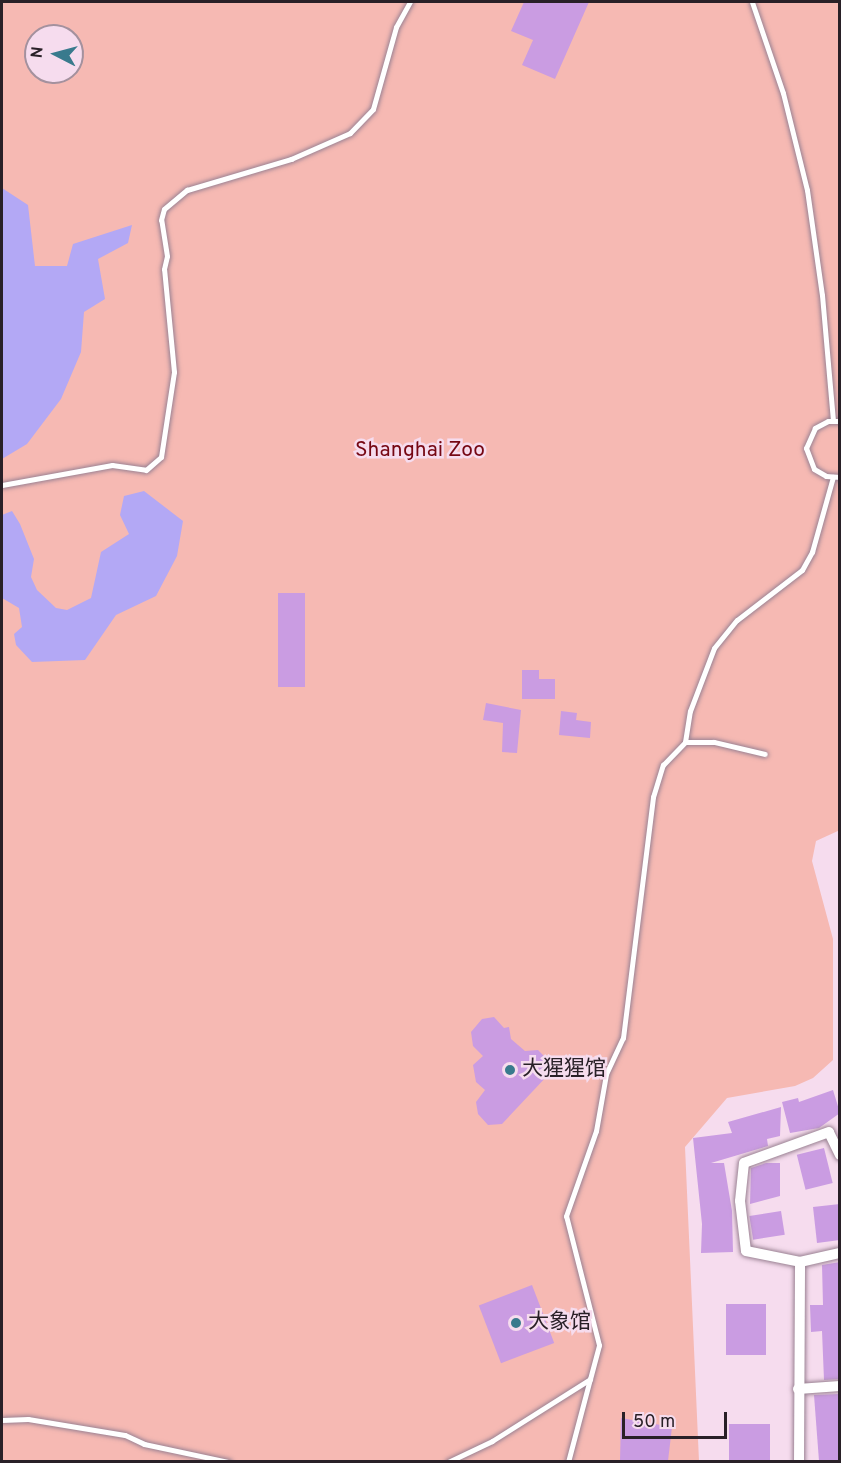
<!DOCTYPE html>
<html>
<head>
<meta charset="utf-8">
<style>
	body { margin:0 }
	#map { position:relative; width:841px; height:1463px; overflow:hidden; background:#f6dcee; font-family:Overpass,"Noto Sans SC",sans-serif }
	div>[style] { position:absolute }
	.green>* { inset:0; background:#f6b9b3 }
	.water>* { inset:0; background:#b3a8f5 }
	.building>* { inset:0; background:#ca9ce2; transform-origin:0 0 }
	.roads { filter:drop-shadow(0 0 2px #9a8293) drop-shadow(0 0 2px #9a8293) }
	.service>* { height:5px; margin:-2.5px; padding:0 2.5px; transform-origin:2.5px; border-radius:2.5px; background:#fff }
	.minor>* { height:10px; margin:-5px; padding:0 5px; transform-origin:5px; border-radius:5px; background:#fff }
	.dots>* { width:16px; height:16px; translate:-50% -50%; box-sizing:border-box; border:3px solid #f6dcee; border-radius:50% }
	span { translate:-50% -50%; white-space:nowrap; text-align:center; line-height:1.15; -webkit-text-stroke:5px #f6dcee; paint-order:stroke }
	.park-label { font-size:21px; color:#760713 }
	.poi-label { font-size:21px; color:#292027 }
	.left { translate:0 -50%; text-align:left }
	.frame { position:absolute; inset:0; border:3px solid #292027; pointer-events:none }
	.north { position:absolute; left:24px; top:24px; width:60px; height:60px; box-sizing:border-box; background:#f6dcee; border:2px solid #a4919e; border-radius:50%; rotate:276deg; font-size:16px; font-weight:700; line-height:24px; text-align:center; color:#292027 }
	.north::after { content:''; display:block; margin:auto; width:21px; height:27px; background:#397a8d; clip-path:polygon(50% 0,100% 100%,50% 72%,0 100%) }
	.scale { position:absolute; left:622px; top:1412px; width:105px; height:27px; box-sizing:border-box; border:3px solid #292027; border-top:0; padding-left:8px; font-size:18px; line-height:21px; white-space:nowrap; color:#292027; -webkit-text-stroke:4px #f6dcee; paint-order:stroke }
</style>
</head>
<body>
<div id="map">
	<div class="green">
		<i style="clip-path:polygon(evenodd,2px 2px,839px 2px,840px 830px,816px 841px,812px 861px,833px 939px,833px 1060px,813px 1078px,795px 1086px,727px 1098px,685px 1147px,699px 1461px,2px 1462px,2px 2px,36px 36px,72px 36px,72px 72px,36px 72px,36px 36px)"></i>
	</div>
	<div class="water">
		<i style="clip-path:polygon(2px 188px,28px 205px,35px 266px,67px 266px,73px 244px,132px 225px,128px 243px,98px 259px,105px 299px,84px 312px,81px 352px,61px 399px,27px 444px,2px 459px)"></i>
		<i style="clip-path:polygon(144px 491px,183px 521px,177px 556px,156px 596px,116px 615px,85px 660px,32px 662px,16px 645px,14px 634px,22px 627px,19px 608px,2px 598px,2px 515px,12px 511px,20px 524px,34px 559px,31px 577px,37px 590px,56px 608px,67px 610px,91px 598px,101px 552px,129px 534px,120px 515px,124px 496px)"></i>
	</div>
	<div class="building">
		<i style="clip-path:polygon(524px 2px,589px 2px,555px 79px,522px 65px,533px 40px,511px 31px)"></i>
		<i style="left:278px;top:593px;width:27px;height:94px"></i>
		<i style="clip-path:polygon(522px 670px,539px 670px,539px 679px,555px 679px,555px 699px,522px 699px)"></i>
		<i style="clip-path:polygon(486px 703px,521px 710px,517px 753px,502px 752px,503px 723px,483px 720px)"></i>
		<i style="clip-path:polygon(561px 711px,577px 713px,576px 720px,591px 722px,590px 738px,559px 735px)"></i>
		<i style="clip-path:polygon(494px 1017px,504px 1028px,509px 1027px,511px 1039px,525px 1051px,538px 1050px,544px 1056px,548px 1075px,502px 1124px,488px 1125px,478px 1114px,476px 1102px,485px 1090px,476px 1082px,473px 1065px,483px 1056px,473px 1046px,471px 1032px,482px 1019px)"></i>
		<i style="clip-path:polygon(833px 1090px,840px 1113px,819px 1128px,790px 1133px,782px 1102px,798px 1098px,799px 1102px)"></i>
		<i style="clip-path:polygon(781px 1107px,780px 1136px,767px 1139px,768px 1146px,711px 1163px,724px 1163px,732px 1211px,733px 1252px,701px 1253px,702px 1224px,693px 1138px,732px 1133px,728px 1122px)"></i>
		<i style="left:824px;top:1148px;width:36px;height:28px;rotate:76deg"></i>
		<i style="clip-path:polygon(766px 1163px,780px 1163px,780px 1196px,750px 1204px,751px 1168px)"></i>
		<i style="clip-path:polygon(840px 1204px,840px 1240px,817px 1243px,813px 1207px)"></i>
		<i style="left:781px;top:1211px;width:24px;height:32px;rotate:81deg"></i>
		<i style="clip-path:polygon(840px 1262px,840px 1379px,824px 1380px,822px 1331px,811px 1332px,810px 1305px,823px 1305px,822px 1265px)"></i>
		<i style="left:532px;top:1285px;width:62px;height:57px;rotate:69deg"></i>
		<i style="left:726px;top:1304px;width:40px;height:51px"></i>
		<i style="clip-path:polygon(840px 1394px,840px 1461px,819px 1461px,814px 1395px)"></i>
		<i style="clip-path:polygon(621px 1418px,672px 1427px,668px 1461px,620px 1461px)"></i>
		<i style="left:770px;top:1424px;width:37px;height:41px;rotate:90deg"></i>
	</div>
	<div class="roads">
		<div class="service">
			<i style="left:752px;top:2px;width:96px;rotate:71.2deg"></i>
			<i style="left:783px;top:93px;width:100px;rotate:76.1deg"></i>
			<i style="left:807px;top:190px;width:106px;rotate:81.9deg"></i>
			<i style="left:822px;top:295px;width:125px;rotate:85deg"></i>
			<i style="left:840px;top:421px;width:12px;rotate:180deg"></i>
			<i style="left:828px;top:421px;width:15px;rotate:152deg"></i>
			<i style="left:815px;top:428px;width:22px;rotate:114deg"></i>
			<i style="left:806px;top:448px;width:22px;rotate:69deg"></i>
			<i style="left:814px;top:469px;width:14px;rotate:30deg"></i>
			<i style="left:826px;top:476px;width:14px;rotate:4deg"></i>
			<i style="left:2px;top:485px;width:112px;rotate:-10.3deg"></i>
			<i style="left:112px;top:465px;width:34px;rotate:8deg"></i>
			<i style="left:146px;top:470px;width:20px;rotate:-41deg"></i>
			<i style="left:161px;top:457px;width:86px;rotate:-81.3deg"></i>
			<i style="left:174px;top:372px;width:103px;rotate:-95.5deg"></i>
			<i style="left:164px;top:269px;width:13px;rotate:-77deg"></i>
			<i style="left:167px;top:256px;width:36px;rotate:-99deg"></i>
			<i style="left:161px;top:220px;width:11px;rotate:-75deg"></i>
			<i style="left:164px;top:209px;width:30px;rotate:-40deg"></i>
			<i style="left:187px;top:190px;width:109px;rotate:-16.6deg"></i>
			<i style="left:291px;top:159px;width:64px;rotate:-23.8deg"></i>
			<i style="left:350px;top:133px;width:33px;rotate:-46deg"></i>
			<i style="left:373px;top:109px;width:85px;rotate:-74.3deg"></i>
			<i style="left:396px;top:27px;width:29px;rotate:-61deg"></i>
			<i style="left:685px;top:742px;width:31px;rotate:-81deg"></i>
			<i style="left:690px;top:711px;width:67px;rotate:-69.1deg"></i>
			<i style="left:714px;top:648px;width:36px;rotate:-51deg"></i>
			<i style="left:737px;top:620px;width:82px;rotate:-37.6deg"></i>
			<i style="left:802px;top:570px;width:21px;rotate:-61deg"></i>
			<i style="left:812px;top:552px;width:78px;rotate:-74.4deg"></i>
			<i style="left:2px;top:1420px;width:26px;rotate:-2deg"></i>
			<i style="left:28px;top:1419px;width:98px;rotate:9.4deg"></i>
			<i style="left:125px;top:1435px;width:21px;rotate:25deg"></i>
			<i style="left:144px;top:1444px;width:87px;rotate:12deg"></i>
			<i style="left:448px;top:1462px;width:49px;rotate:-25.5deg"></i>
			<i style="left:492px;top:1441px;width:116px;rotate:-32.3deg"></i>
			<i style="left:590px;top:1379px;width:35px;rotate:-75deg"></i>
			<i style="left:599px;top:1345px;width:133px;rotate:-104.3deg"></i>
			<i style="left:566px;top:1216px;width:90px;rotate:-70.6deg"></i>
			<i style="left:596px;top:1131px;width:58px;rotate:-80deg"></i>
			<i style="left:606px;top:1074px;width:40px;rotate:-65deg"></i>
			<i style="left:623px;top:1038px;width:243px;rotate:-82.9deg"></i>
			<i style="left:653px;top:797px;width:34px;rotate:-73deg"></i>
			<i style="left:663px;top:765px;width:32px;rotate:-46deg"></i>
			<i style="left:685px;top:742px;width:29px"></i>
			<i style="left:714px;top:742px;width:52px;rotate:13.2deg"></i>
			<i style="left:568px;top:1462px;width:86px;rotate:-75.2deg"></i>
		</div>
		<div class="minor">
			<i style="left:840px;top:1155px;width:25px;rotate:-116deg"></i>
			<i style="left:829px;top:1132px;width:90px;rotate:160deg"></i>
			<i style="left:744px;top:1163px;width:38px;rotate:96deg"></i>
			<i style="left:740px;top:1201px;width:50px;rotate:83.2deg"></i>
			<i style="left:746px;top:1251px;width:55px;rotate:11.5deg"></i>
			<i style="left:800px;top:1262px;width:41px;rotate:-12.7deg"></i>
			<i style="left:798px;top:1389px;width:42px;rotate:-4.1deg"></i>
			<i style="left:799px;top:1462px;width:200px;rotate:-89.7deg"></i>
		</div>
	</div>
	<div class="dots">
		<i style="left:510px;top:1070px;background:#397a8d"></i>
		<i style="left:516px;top:1323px;background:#397a8d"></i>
	</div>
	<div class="park-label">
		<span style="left:420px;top:451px">Shanghai Zoo</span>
	</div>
	<div class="poi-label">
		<span class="left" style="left:522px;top:1070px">大猩猩馆</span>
		<span class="left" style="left:528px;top:1323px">大象馆</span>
	</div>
	<div class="frame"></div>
	<div class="north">N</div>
	<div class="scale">50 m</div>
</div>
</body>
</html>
